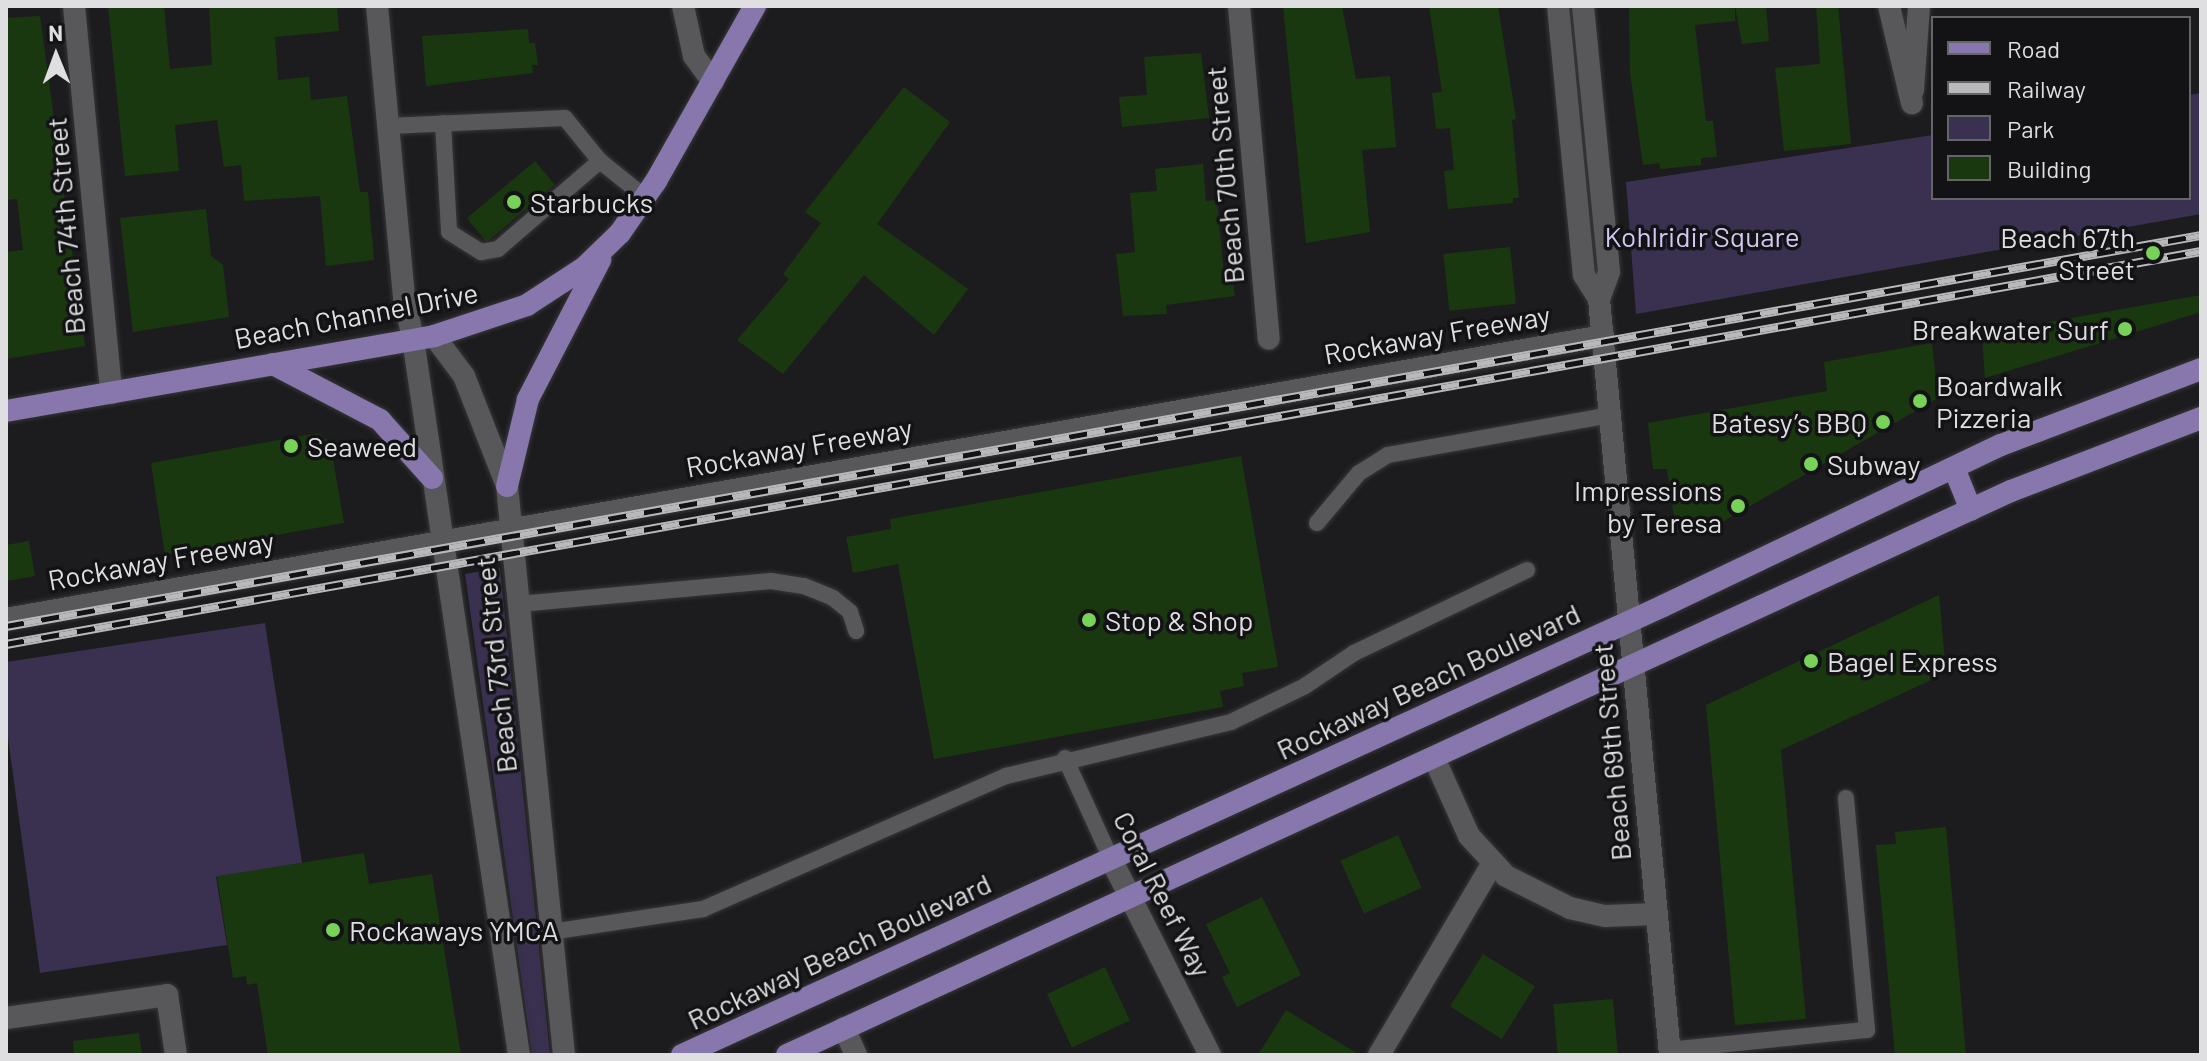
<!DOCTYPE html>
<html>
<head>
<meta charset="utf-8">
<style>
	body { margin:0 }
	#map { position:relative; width:2207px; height:1061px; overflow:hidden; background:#1c1c1f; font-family:Barlow,sans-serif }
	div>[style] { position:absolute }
	.green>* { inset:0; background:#3a304f }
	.building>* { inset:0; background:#1a380f; transform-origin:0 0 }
	.roads { filter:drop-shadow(0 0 2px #373638) drop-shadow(0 0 2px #373638) }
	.service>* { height:16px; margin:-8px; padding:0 8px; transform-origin:8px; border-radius:8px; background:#58575a }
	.pedestrian>* { height:22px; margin:-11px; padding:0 11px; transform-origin:11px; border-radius:11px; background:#58575a }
	.minor>* { height:22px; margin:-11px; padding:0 11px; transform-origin:11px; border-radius:11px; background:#58575a }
	.tertiary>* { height:22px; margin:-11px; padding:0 11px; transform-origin:11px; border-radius:11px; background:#58575a }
	.primary>* { height:22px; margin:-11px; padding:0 11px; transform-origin:11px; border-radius:11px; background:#8777ac }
	.rail>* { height:9px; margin-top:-4.5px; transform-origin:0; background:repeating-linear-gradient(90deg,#131316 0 18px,#b9b8ba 0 36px); box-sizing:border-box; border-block:2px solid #b9b8ba }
	.dots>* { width:22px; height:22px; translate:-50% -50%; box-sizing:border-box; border:4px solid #131316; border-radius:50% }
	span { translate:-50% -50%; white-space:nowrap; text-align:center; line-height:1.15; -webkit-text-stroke:7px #131316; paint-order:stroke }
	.street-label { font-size:28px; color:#dfdee0 }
	.poi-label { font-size:28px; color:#dfdee0 }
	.left { translate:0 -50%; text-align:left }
	.right { translate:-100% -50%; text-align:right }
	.park-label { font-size:28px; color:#d3c7f4 }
	.frame { position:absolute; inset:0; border:8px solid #dfdee0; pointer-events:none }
	.legend { position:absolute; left:1931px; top:16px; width:260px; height:184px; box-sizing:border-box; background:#131316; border:2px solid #656467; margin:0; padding:10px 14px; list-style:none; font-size:24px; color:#dfdee0 }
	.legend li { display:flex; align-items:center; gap:16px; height:40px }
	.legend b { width:40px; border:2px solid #656467 }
	.north { position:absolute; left:16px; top:16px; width:80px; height:80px; -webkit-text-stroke:6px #131316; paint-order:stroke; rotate:359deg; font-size:22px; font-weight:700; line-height:32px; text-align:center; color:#dfdee0 }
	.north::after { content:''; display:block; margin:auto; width:28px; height:36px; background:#dfdee0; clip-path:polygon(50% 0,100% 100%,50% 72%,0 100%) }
</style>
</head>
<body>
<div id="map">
	<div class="green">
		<i style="clip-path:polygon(2201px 93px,2201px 214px,1636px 314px,1626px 182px,1933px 135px,1933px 198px,2189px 198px,2189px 95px)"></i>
		<i style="clip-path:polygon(500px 568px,550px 1055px,532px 1055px,465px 574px)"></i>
		<i style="clip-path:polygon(265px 623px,302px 863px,216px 877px,227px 945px,40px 973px,6px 723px,6px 662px)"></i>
	</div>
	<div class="building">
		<i style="clip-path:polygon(108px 6px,164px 6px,170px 69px,212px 65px,209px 6px,337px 6px,339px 31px,275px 37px,278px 80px,309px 77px,311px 100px,347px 96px,360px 192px,368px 192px,374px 260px,326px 266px,320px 196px,244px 201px,241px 165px,224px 167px,217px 120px,175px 125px,179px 171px,125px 176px)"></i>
		<i style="clip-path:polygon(1283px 6px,1342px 6px,1356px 79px,1390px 76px,1396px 147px,1362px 150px,1370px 232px,1306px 243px)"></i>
		<i style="clip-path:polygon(1429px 6px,1498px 6px,1516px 119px,1512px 120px,1519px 198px,1513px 198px,1513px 203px,1448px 209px,1444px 171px,1454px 170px,1450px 128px,1436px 129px,1432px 93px,1442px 92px)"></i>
		<i style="clip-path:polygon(1629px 6px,1735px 6px,1735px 21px,1695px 25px,1706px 121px,1713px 121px,1717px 157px,1701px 158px,1701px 165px,1660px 169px,1659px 163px,1643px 165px,1630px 73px)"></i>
		<i style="clip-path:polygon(1735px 6px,1766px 6px,1769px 41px,1742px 44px)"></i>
		<i style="clip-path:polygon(1816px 6px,1838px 6px,1851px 144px,1784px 151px,1775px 68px,1820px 64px)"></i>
		<i style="clip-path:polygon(40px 16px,85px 346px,6px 359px,6px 252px,23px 250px,17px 199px,6px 200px,6px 18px)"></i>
		<i style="clip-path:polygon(528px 29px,529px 43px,535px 43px,538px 65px,532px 65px,533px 73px,426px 86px,422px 36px)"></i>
		<i style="clip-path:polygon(1201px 53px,1209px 118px,1122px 127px,1119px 97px,1147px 95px,1144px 57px)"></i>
		<i style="clip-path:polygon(904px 87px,950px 122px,877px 224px,968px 289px,934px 335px,864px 275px,783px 374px,737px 340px,789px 279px,783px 274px,821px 223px,805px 212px)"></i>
		<i style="left:535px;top:161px;width:31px;height:89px;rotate:50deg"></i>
		<i style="clip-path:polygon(1203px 164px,1206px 201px,1217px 200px,1224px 276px,1232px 275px,1235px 296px,1166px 305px,1167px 314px,1123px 316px,1116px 254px,1135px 252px,1130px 193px,1157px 191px,1155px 169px)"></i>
		<i style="clip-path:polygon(206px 209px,211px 256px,223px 265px,229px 317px,133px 332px,120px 218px)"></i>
		<i style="left:1510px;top:247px;width:57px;height:67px;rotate:84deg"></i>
		<i style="clip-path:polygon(2201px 295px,2201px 312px,1985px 378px,1982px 334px)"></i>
		<i style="clip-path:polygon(1932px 343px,1938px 398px,1710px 529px,1676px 532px,1667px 469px,1653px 469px,1648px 423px,1827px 391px,1824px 362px)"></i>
		<i style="clip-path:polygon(318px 433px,330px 442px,344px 523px,165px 555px,151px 463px)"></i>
		<i style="clip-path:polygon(1241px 456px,1278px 667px,1242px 673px,1244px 686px,1220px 691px,1223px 707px,934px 759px,898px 564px,853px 573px,846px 537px,891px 529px,890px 519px)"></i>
		<i style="clip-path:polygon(29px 541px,35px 576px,6px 581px,6px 545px)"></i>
		<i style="clip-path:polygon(1939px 595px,1946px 673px,1781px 750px,1806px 1019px,1735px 1025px,1706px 705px)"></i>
		<i style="clip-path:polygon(1946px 827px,1966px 1055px,1895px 1055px,1876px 845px,1896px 844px,1895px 832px)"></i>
		<i style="left:1398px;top:835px;width:58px;height:63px;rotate:66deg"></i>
		<i style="clip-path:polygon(364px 853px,369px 884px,432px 874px,461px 1055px,268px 1055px,257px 983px,247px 985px,246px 976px,233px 978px,217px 876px)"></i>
		<i style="clip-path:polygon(1262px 897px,1301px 975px,1237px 1007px,1222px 977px,1230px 973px,1206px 924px)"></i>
		<i style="left:1483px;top:954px;width:61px;height:62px;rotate:32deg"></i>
		<i style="left:1105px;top:967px;width:59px;height:64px;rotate:65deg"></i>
		<i style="left:1613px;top:999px;width:56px;height:60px;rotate:85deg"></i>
		<i style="clip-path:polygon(1286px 1010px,1312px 1026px,1360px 1055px,1258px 1055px)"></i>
		<i style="clip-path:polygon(139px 1033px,142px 1055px,74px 1055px,73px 1041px)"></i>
	</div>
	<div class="roads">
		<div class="service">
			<i style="left:443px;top:123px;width:109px;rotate:86.8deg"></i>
			<i style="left:449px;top:232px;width:38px;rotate:32deg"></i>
			<i style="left:481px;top:252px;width:17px;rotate:-10deg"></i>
			<i style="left:498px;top:249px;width:135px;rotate:-40.8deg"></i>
			<i style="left:389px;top:126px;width:176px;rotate:-2.6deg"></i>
			<i style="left:565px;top:118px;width:55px;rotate:50.9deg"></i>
			<i style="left:600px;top:161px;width:59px;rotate:38.8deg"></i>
			<i style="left:1317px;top:523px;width:65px;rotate:-50deg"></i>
			<i style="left:1359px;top:473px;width:34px;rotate:-32deg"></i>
			<i style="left:1388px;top:455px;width:226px;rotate:-10.2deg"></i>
			<i style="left:519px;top:604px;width:253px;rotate:-5.2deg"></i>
			<i style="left:771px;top:581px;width:33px;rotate:9deg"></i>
			<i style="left:804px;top:586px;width:31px;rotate:22deg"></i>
			<i style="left:833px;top:598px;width:22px;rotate:39deg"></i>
			<i style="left:850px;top:612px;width:20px;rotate:72deg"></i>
			<i style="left:1065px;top:758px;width:111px;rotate:65.5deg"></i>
			<i style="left:551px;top:932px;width:154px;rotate:-8.6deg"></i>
			<i style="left:703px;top:909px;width:331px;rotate:-23.7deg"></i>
			<i style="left:1006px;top:776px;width:231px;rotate:-13.5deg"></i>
			<i style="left:1231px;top:722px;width:82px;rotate:-25.9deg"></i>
			<i style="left:1305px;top:686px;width:59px;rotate:-34deg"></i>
			<i style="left:1354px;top:653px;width:192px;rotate:-25.6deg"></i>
			<i style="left:1669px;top:1050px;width:199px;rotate:-5.8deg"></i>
			<i style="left:1867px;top:1030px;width:233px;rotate:-95.2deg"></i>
		</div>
		<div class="pedestrian">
			<i style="left:6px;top:619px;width:1622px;rotate:-10.05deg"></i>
		</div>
		<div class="minor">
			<i style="left:74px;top:6px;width:389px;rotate:84.5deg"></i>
			<i style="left:377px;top:6px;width:292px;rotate:84.7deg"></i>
			<i style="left:404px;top:297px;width:43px;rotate:77.9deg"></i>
			<i style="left:683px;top:6px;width:51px;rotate:77.6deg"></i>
			<i style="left:694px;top:56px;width:32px;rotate:54deg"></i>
			<i style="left:1239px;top:6px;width:334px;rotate:84.9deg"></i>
			<i style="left:1558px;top:6px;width:270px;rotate:84.5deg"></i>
			<i style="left:1584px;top:275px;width:28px;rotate:58deg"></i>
			<i style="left:1583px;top:6px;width:267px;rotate:84.4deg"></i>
			<i style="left:1609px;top:272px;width:29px;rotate:110deg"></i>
			<i style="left:1599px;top:299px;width:759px;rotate:84.63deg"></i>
			<i style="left:1889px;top:6px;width:100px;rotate:76.7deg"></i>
			<i style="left:1913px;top:90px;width:84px;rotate:-85.9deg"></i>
			<i style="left:1434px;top:758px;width:85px;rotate:65.8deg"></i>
			<i style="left:1469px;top:836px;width:54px;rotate:47.2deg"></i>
			<i style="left:1506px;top:876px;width:72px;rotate:26.6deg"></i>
			<i style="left:1570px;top:908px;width:36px;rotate:13deg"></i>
			<i style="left:1605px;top:916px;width:51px;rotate:-2.2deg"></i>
			<i style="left:1111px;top:859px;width:220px;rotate:63.2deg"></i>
			<i style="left:6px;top:1018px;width:163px;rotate:-8.1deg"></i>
			<i style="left:167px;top:995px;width:61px;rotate:81.5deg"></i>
			<i style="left:844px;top:1028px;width:30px;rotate:66deg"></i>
			<i style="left:1379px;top:1055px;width:221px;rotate:-59.3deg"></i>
		</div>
		<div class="tertiary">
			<i style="left:434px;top:336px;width:50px;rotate:53.1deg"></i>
			<i style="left:464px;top:376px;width:118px;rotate:68.6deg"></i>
			<i style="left:507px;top:486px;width:572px;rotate:84.28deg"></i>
			<i style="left:413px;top:339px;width:724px;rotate:81.58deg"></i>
		</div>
		<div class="primary">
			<i style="left:273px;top:364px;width:121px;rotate:27.6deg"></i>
			<i style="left:380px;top:420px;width:78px;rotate:48.1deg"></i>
			<i style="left:6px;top:411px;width:435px;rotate:-9.9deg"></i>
			<i style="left:434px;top:336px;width:98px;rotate:-18.4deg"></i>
			<i style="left:527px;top:305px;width:69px;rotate:-33.2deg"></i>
			<i style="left:585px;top:267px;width:49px;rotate:-44.2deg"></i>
			<i style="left:620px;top:233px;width:63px;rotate:-55.3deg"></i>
			<i style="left:656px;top:181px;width:201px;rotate:-60.5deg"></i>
			<i style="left:1954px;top:468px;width:45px;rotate:68deg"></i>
			<i style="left:507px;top:486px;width:89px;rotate:-76.4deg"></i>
			<i style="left:528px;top:399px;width:157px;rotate:-62.6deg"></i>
			<i style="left:682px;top:1055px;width:1079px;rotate:-24.59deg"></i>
			<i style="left:1663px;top:606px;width:374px;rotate:-25.5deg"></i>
			<i style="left:2001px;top:445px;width:214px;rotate:-20.8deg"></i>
			<i style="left:787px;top:1055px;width:1348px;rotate:-24.74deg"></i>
			<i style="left:2011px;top:491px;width:204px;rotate:-21deg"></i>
		</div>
	</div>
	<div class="rail">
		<i style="left:6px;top:626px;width:2230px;rotate:-10.1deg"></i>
		<i style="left:6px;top:644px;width:2230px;rotate:-10.15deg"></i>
	</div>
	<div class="dots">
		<i style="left:514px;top:202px;background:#78d158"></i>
		<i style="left:2153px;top:253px;background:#78d158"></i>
		<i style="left:2125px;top:329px;background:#78d158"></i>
		<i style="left:1920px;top:401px;background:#78d158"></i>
		<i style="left:1883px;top:422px;background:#78d158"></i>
		<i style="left:291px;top:446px;background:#78d158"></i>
		<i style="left:1811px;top:464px;background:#78d158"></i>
		<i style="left:1738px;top:506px;background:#78d158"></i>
		<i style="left:1089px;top:620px;background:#78d158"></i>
		<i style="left:1811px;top:661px;background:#78d158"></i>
		<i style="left:333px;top:930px;background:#78d158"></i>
	</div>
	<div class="street-label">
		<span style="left:1224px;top:175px;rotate:-95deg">Beach 70th Street</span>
		<span style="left:65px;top:226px;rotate:-95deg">Beach 74th Street</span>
		<span style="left:356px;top:315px;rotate:-11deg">Beach Channel Drive</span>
		<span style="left:1437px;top:334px;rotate:-10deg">Rockaway Freeway</span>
		<span style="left:799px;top:447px;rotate:-10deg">Rockaway Freeway</span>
		<span style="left:161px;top:560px;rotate:-10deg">Rockaway Freeway</span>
		<span style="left:495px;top:665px;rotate:-96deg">Beach 73rd Street</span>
		<span style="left:1428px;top:681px;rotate:-25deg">Rockaway Beach Boulevard</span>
		<span style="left:1611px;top:752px;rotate:-95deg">Beach 69th Street</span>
		<span style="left:1163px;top:894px;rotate:63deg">Coral Reef Way</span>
		<span style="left:839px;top:951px;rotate:-25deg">Rockaway Beach Boulevard</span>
	</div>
	<div class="poi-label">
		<span class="left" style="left:530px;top:202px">Starbucks</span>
		<span class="right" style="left:2135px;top:253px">Beach 67th<br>Street</span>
		<span class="right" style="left:2109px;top:329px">Breakwater Surf</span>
		<span class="left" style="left:1936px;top:401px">Boardwalk<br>Pizzeria</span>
		<span class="right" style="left:1867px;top:422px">Batesy’s BBQ</span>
		<span class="left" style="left:307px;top:446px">Seaweed</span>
		<span class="left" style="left:1827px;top:464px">Subway</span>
		<span class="right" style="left:1722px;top:506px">Impressions<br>by Teresa</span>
		<span class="left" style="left:1105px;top:620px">Stop &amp; Shop</span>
		<span class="left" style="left:1827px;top:661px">Bagel Express</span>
		<span class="left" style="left:349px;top:930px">Rockaways YMCA</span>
	</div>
	<div class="park-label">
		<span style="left:1702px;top:236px">Kohlridir Square</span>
	</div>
	<div class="frame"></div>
	<ul class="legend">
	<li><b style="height:10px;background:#8777ac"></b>Road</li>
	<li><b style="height:10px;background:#b9b8ba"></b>Railway</li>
	<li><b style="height:22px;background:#3a304f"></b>Park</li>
	<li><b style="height:22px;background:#1a380f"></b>Building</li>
	</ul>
	<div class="north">N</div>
</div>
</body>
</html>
